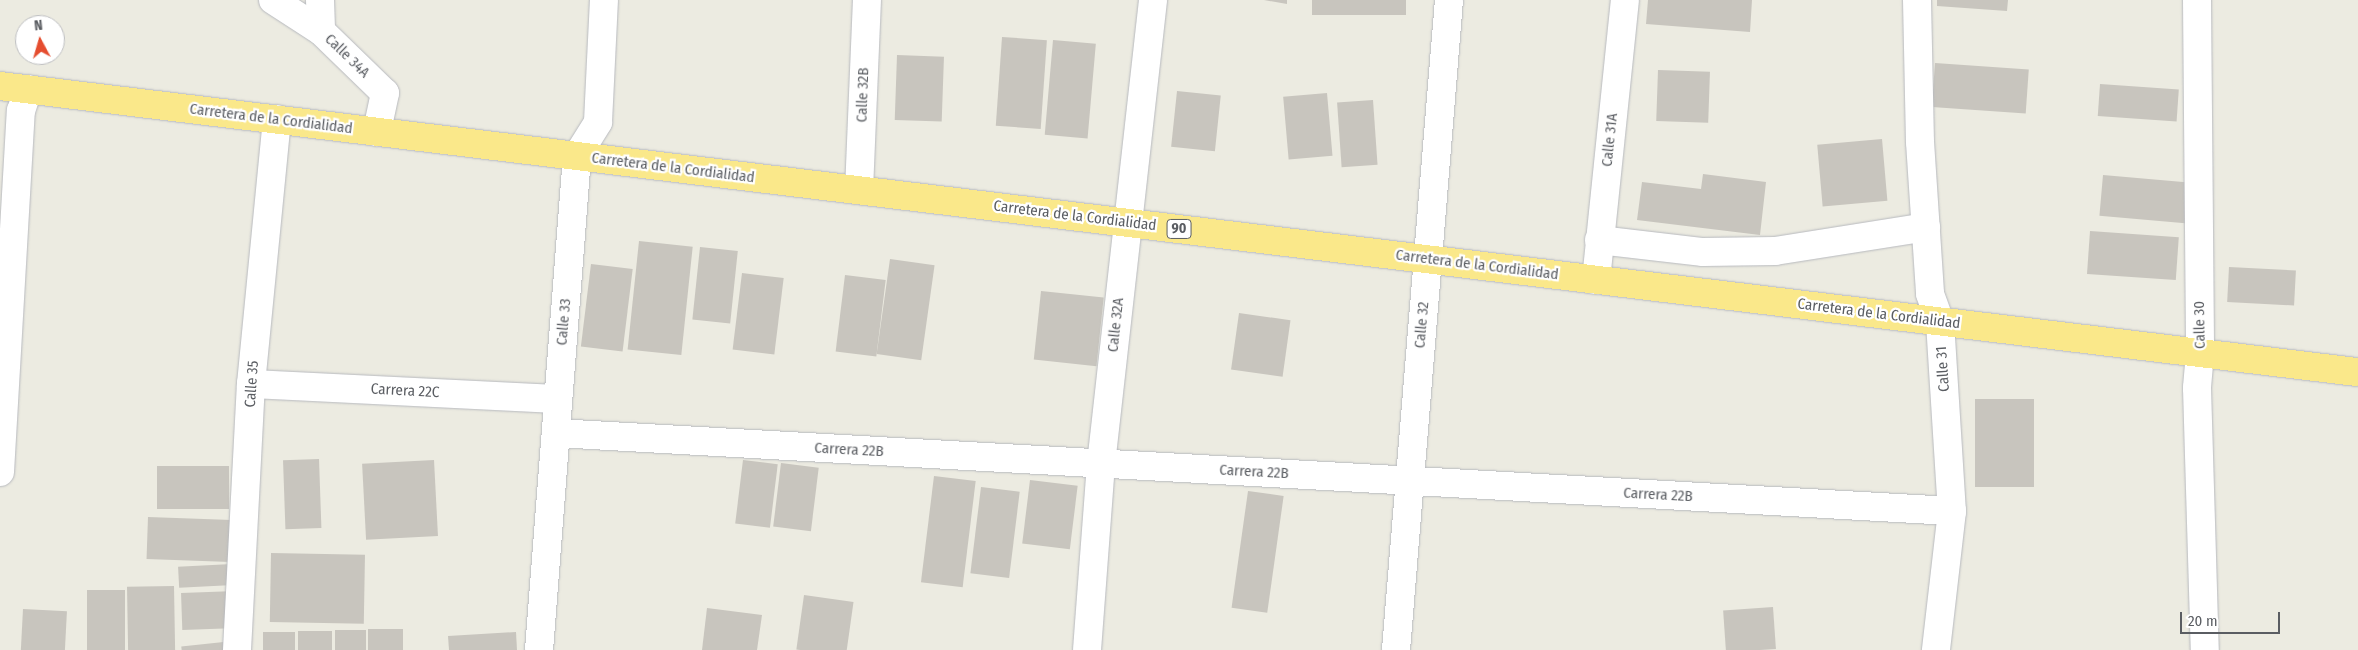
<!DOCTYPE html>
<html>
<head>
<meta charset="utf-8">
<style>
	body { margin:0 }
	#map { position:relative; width:2358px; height:650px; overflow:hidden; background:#ecebe1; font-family:"Fira Sans Condensed",sans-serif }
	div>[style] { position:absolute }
	.building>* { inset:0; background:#c8c5be; transform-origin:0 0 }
	.roads { filter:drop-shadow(0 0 1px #b7b9be) drop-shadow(0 0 1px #b7b9be) }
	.minor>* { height:28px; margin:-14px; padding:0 14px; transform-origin:14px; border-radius:14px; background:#fff }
	.highway>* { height:28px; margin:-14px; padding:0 14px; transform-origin:14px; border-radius:14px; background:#fae88a }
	span { translate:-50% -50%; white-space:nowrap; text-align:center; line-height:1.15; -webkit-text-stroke:4.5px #fff; paint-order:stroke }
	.shield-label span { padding:1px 4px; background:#fff; border:1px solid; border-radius:4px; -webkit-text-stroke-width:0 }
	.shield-label { font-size:14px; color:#5a5d62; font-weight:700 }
	.street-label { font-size:15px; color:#5a5d62 }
	.north { position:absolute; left:15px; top:15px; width:50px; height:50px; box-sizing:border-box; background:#fff; border:1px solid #bdbec0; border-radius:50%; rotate:354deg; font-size:14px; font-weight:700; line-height:20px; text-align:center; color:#5a5d62 }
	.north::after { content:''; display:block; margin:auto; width:18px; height:22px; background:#e54d2f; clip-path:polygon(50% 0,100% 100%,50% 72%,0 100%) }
	.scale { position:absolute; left:2180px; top:612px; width:100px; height:22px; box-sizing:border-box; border:2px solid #5a5d62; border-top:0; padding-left:6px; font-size:15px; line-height:18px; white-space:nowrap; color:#5a5d62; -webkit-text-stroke:4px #fff; paint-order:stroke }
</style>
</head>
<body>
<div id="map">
	<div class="building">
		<i style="clip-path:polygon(1264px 0,1287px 0,1287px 4px)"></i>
		<i style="left:1312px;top:0;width:94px;height:15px"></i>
		<i style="clip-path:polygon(1648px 0,1752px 0,1750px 32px,1646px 24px)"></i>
		<i style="clip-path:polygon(1937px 0,2008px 0,2007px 11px,1937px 6px)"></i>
		<i style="left:1002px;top:37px;width:45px;height:89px;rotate:4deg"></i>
		<i style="left:1053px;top:40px;width:43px;height:95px;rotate:5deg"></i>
		<i style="left:897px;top:55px;width:47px;height:65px;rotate:2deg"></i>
		<i style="left:1935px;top:63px;width:94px;height:44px;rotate:4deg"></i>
		<i style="left:1658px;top:70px;width:52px;height:51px;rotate:2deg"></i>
		<i style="left:2100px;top:84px;width:79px;height:32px;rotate:4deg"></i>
		<i style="left:1177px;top:91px;width:44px;height:56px;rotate:6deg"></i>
		<i style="left:1327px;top:93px;width:63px;height:44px;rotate:85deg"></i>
		<i style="left:1373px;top:100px;width:65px;height:36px;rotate:86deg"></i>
		<i style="left:1882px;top:139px;width:62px;height:65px;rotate:85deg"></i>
		<i style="clip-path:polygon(1703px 174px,1766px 182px,1760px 235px,1637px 220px,1642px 182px,1701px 189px)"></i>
		<i style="left:2103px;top:175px;width:86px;height:41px;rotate:5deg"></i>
		<i style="left:2090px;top:231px;width:89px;height:43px;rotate:4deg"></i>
		<i style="left:639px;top:241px;width:54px;height:109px;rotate:6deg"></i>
		<i style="left:700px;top:247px;width:38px;height:73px;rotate:6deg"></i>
		<i style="left:890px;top:259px;width:45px;height:96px;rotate:8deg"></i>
		<i style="left:591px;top:264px;width:42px;height:83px;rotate:7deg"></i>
		<i style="left:2229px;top:267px;width:67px;height:35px;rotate:3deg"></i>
		<i style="left:742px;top:273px;width:42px;height:77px;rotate:7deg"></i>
		<i style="left:845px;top:275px;width:41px;height:77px;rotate:7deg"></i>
		<i style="left:1041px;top:291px;width:63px;height:69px;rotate:6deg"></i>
		<i style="left:1239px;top:313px;width:52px;height:57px;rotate:8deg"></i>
		<i style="left:1975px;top:399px;width:59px;height:88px"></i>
		<i style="left:319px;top:459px;width:69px;height:36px;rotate:88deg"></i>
		<i style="left:434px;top:460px;width:76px;height:72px;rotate:87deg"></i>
		<i style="left:743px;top:460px;width:35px;height:64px;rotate:7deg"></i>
		<i style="left:781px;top:463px;width:38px;height:64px;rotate:7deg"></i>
		<i style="left:157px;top:466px;width:72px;height:43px"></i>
		<i style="left:934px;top:476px;width:42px;height:107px;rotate:7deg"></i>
		<i style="left:1030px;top:480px;width:48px;height:64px;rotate:7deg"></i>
		<i style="left:981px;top:487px;width:39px;height:87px;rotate:7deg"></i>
		<i style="left:1248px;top:491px;width:36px;height:118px;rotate:8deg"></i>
		<i style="left:148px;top:517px;width:84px;height:42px;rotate:2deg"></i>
		<i style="left:271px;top:553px;width:94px;height:69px;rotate:1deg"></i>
		<i style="left:232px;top:564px;width:21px;height:54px;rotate:87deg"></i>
		<i style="left:174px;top:586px;width:64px;height:47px;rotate:89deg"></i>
		<i style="left:87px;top:590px;width:38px;height:60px"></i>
		<i style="left:236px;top:591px;width:37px;height:55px;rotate:88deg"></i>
		<i style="left:804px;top:595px;width:50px;height:55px;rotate:8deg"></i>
		<i style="left:1773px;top:607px;width:42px;height:50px;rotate:86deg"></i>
		<i style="clip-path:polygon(707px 608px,762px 615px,757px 650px,702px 650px)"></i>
		<i style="left:23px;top:609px;width:44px;height:41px;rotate:3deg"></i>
		<i style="left:368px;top:629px;width:35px;height:21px"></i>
		<i style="left:335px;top:630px;width:31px;height:20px"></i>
		<i style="left:298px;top:631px;width:34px;height:19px"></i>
		<i style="left:263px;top:632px;width:32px;height:18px"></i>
		<i style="clip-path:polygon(516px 632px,517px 650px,449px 650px,448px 636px)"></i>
		<i style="left:233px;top:641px;width:9px;height:52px;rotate:84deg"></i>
	</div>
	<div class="roads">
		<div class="minor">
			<i style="left:273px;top:0;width:57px;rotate:32.9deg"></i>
			<i style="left:321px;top:31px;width:89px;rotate:44.1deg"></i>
			<i style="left:385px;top:93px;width:40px;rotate:102deg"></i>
			<i style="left:320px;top:0;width:31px;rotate:88deg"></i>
			<i style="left:1917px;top:0;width:142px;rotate:88.8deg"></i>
			<i style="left:1920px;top:142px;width:152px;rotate:86.2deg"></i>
			<i style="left:1930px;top:294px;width:30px;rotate:70deg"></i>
			<i style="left:1940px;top:322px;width:189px;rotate:86.4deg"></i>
			<i style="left:1952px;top:511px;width:140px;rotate:96.6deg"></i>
			<i style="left:2197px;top:0;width:353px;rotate:89.5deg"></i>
			<i style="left:2200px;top:353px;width:35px;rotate:95deg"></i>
			<i style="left:2197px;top:388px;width:262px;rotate:88.3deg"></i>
			<i style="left:859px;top:190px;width:190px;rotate:-87.6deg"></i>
			<i style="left:1599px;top:240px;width:105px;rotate:6.6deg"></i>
			<i style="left:1703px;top:252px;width:72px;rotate:-0.8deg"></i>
			<i style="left:1775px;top:251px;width:153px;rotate:-9deg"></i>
			<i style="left:1596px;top:280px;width:281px;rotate:-84.1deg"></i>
			<i style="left:251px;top:384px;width:307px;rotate:2.8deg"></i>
			<i style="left:556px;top:433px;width:1398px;rotate:3.2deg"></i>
			<i style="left:0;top:472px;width:362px;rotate:-86.7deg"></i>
			<i style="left:21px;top:111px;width:23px;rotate:-72deg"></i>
			<i style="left:237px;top:650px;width:266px;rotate:-87deg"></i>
			<i style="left:251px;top:384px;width:266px;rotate:-84.4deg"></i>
			<i style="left:539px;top:650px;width:495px;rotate:-85.6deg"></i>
			<i style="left:577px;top:156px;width:40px;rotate:-58deg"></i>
			<i style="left:598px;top:122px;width:122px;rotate:-87.2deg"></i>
			<i style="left:1087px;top:650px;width:187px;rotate:-85.7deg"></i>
			<i style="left:1101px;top:464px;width:467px;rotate:-83.6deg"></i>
			<i style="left:1396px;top:650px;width:652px;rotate:-85.34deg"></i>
		</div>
		<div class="highway">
			<i style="left:0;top:86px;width:2375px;rotate:6.92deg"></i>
		</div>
	</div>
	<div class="shield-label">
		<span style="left:1179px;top:229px">90</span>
	</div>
	<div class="street-label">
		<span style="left:347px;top:56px;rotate:44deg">Calle 34A</span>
		<span style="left:863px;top:95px;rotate:-88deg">Calle 32B</span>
		<span style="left:271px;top:119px;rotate:7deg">Carretera de la Cordialidad</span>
		<span style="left:1610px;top:140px;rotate:-84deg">Calle 31A</span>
		<span style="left:673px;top:168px;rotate:7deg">Carretera de la Cordialidad</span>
		<span style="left:1075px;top:216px;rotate:7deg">Carretera de la Cordialidad</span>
		<span style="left:1477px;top:265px;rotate:7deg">Carretera de la Cordialidad</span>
		<span style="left:1879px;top:314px;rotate:7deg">Carretera de la Cordialidad</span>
		<span style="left:564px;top:322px;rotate:-85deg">Calle 33</span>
		<span style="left:1116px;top:325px;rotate:-84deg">Calle 32A</span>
		<span style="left:1422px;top:325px;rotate:-85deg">Calle 32</span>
		<span style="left:2200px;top:325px;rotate:-91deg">Calle 30</span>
		<span style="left:1943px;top:369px;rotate:-94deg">Calle 31</span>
		<span style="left:252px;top:384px;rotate:-86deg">Calle 35</span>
		<span style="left:405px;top:391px;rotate:3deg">Carrera 22C</span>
		<span style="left:849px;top:450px;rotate:3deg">Carrera 22B</span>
		<span style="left:1254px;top:472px;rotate:3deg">Carrera 22B</span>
		<span style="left:1658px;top:495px;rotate:3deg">Carrera 22B</span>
	</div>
	<div class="north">N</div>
	<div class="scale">20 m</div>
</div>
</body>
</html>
